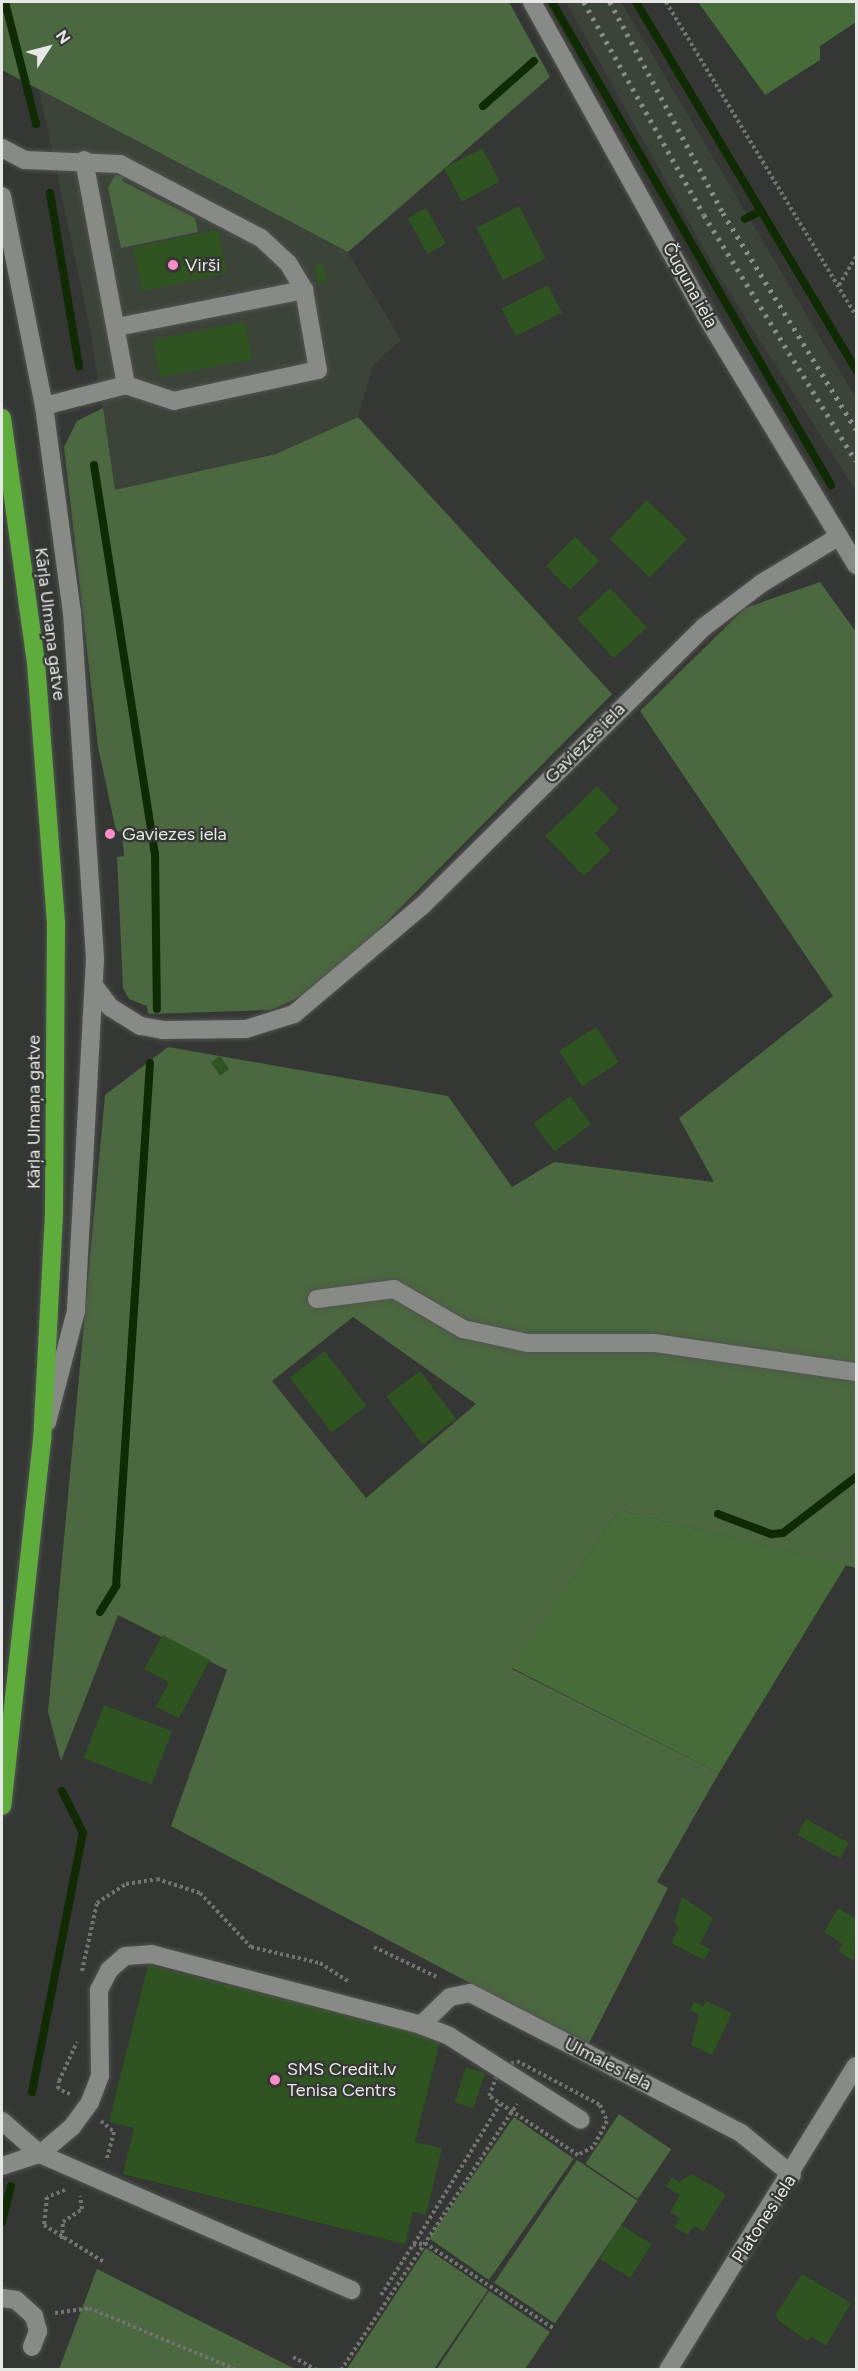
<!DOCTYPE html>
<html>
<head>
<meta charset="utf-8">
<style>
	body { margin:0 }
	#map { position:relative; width:858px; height:2371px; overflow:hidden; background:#343733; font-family:Figtree,sans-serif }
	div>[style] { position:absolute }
	.built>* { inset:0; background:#3c4339 }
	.green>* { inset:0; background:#4b6840; transform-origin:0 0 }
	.forest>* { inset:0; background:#476c39 }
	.stream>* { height:8px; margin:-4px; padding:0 4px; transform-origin:4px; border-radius:4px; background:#102a04 }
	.building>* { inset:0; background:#2f5321; transform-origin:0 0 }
	.path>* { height:4px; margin-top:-2px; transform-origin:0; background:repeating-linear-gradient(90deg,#717470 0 3px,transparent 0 6px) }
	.roads { filter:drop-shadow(0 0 2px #515350) drop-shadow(0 0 2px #515350) }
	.minor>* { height:18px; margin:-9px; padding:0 9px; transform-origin:9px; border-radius:9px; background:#878a85 }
	.highway>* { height:18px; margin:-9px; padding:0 9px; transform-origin:9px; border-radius:9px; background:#5eac3c }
	.rail>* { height:4.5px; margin-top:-2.25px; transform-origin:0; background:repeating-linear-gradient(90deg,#8c8f8b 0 3px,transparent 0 9px) }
	.dots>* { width:16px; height:16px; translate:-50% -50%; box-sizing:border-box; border:3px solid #343733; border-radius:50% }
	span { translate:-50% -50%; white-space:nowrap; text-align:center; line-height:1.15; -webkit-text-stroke:4.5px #343733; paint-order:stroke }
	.poi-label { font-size:18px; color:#e6e8e5 }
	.left { translate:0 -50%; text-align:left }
	.street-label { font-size:18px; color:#e6e8e5 }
	.frame { position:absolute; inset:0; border:3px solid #e6e8e5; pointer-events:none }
	.north { position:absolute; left:18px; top:18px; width:60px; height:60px; -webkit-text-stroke:4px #343733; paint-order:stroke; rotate:54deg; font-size:16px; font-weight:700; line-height:24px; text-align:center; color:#e6e8e5 }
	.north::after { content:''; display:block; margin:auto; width:21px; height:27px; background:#e6e8e5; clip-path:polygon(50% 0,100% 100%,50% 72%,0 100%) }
</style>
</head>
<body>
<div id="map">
	<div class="built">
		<i style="clip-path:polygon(566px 2px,621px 2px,856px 398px,856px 491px,720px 278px)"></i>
		<i style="clip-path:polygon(39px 90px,348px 252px,401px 340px,373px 365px,358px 417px,276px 454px,114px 491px,90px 328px)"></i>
	</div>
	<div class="green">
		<i style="clip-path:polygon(2px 2px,509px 2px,550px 77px,348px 252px,2px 70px)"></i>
		<i style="clip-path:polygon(115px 175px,125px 175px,122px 181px,195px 218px,198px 232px,121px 248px,108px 188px)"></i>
		<i style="clip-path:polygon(103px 408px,115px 490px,276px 454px,358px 417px,612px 694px,322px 987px,271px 1010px,148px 1014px,147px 1006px,129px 999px,123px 988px,117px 857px,124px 856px,122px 832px,116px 831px,98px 747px,64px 447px,77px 421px)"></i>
		<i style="clip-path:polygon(evenodd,820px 582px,856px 632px,856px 1568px,619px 1510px,512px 1669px,719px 1773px,657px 1882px,668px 1888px,588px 2045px,171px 1826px,227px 1670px,118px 1615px,61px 1761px,48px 1712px,105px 1095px,168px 1047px,448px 1096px,512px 1187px,554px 1162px,714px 1182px,679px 1118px,833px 996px,640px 711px,745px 608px,820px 582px,353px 1317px,476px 1404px,366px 1498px,272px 1381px,353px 1317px)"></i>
		<i style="left:619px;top:2114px;width:63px;height:60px;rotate:34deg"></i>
		<i style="left:514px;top:2117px;width:73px;height:148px;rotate:35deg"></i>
		<i style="left:577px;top:2160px;width:73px;height:148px;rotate:34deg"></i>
		<i style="clip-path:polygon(426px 2248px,488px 2290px,434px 2369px,347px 2369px)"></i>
		<i style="clip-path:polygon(97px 2269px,295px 2369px,59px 2369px)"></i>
		<i style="clip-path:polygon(489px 2291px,550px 2332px,525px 2369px,437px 2369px)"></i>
	</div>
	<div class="forest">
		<i style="clip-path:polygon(698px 2px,856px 2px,856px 22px,820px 46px,820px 60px,765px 95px)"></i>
		<i style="clip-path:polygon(619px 1510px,846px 1565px,719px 1773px,512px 1668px)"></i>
	</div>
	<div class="stream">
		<i style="left:5px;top:2px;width:126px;rotate:75.7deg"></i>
		<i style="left:552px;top:2px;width:558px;rotate:59.99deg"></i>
		<i style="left:636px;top:2px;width:429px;rotate:59.1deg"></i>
		<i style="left:483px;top:106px;width:68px;rotate:-41.4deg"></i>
		<i style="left:50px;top:193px;width:176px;rotate:80.5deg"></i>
		<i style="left:745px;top:219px;width:18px;rotate:-27deg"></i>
		<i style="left:94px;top:465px;width:393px;rotate:81.1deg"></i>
		<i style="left:155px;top:853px;width:156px;rotate:89.3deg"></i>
		<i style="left:718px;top:1514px;width:57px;rotate:20.7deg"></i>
		<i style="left:771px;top:1534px;width:12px;rotate:-5deg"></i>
		<i style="left:783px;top:1533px;width:92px;rotate:-37.5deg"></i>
		<i style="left:100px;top:1612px;width:31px;rotate:-58deg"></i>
		<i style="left:116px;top:1586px;width:524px;rotate:-86.28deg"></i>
		<i style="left:32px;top:2092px;width:264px;rotate:-78.9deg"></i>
		<i style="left:83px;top:1833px;width:47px;rotate:-116.6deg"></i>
		<i style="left:2px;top:2222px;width:37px;rotate:-76deg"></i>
	</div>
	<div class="building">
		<i style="left:482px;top:148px;width:38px;height:43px;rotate:62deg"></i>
		<i style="left:519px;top:206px;width:59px;height:48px;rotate:63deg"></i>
		<i style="left:426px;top:208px;width:41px;height:21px;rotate:61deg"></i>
		<i style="left:218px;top:230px;width:44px;height:87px;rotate:78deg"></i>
		<i style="left:323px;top:263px;width:19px;height:9px;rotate:78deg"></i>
		<i style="left:548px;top:285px;width:31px;height:52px;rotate:63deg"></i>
		<i style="left:245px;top:322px;width:38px;height:94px;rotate:79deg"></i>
		<i style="left:647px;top:500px;width:56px;height:54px;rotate:44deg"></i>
		<i style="left:575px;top:537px;width:34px;height:41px;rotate:45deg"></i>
		<i style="left:610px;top:588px;width:54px;height:45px;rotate:47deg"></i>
		<i style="clip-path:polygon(597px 786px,619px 809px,595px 833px,611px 850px,584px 876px,545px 836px)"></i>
		<i style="left:596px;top:1027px;width:42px;height:44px;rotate:57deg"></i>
		<i style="left:220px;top:1056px;width:16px;height:11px;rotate:55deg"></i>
		<i style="left:570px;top:1096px;width:35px;height:46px;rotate:53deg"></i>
		<i style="left:325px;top:1351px;width:69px;height:44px;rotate:53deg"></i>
		<i style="left:420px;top:1371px;width:60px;height:42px;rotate:53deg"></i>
		<i style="clip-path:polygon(163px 1635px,210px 1660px,179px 1718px,156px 1707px,169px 1682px,144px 1669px)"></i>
		<i style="left:104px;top:1705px;width:73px;height:57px;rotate:21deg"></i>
		<i style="left:806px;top:1819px;width:49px;height:18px;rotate:29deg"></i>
		<i style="clip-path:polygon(682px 1897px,713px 1918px,700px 1944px,710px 1949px,704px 1960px,671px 1943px,679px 1927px,674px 1923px)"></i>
		<i style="clip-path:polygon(838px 1908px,856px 1919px,854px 1961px,838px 1951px,843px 1944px,824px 1932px)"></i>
		<i style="clip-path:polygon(148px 1965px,441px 2038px,415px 2142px,442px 2148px,426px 2215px,413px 2212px,405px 2244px,123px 2174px,134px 2128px,109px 2122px)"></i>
		<i style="clip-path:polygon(706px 2001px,732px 2013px,712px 2055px,691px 2045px,699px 2015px,690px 2010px,694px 2002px,703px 2006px)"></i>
		<i style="left:466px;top:2067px;width:20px;height:37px;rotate:18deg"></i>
		<i style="clip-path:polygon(692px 2174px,726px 2194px,703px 2232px,694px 2226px,688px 2235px,674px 2227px,680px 2218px,670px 2212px,680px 2195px,666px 2187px,672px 2177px,679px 2182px)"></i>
		<i style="left:621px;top:2225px;width:36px;height:40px;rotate:32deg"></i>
		<i style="clip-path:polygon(802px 2274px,851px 2303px,826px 2346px,812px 2337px,806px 2340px,778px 2320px,776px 2314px)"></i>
	</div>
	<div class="path">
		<i style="left:666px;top:2px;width:367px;rotate:58.8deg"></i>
		<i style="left:839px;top:285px;width:33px;rotate:-59deg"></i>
		<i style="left:374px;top:1947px;width:72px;rotate:25.5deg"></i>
		<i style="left:82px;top:1971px;width:70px;rotate:-77.6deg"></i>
		<i style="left:97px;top:1903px;width:35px;rotate:-33deg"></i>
		<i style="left:126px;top:1884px;width:31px;rotate:-9deg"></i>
		<i style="left:157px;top:1879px;width:45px;rotate:18deg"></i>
		<i style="left:200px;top:1893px;width:74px;rotate:46.6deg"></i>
		<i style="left:251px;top:1947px;width:71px;rotate:13.1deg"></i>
		<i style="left:320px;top:1963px;width:35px;rotate:33deg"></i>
		<i style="left:517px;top:2061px;width:94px;rotate:27.9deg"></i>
		<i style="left:600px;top:2105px;width:17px;rotate:66deg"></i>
		<i style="left:607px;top:2121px;width:30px;rotate:118deg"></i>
		<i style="left:593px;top:2147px;width:17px;rotate:152deg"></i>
		<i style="left:578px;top:2155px;width:107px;rotate:-146.5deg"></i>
		<i style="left:489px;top:2096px;width:30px;rotate:-69deg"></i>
		<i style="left:500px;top:2068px;width:18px;rotate:-22deg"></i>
		<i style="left:70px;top:2094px;width:13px;rotate:-157deg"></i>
		<i style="left:58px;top:2089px;width:8px;rotate:-83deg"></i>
		<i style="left:59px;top:2081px;width:43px;rotate:-65.2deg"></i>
		<i style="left:101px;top:2121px;width:17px;rotate:40deg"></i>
		<i style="left:114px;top:2132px;width:30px;rotate:105deg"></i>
		<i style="left:65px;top:2190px;width:19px;rotate:159deg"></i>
		<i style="left:47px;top:2197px;width:28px;rotate:96deg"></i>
		<i style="left:44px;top:2225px;width:70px;rotate:31.7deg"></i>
		<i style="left:62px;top:2239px;width:17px;rotate:-87deg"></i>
		<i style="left:63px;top:2222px;width:23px;rotate:-34deg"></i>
		<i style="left:82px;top:2209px;width:13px;rotate:-99deg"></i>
		<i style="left:414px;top:2244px;width:164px;rotate:-58.4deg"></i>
		<i style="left:381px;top:2295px;width:59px;rotate:-57.4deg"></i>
		<i style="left:413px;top:2245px;width:12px;rotate:-9deg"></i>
		<i style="left:425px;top:2243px;width:154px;rotate:33.6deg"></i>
		<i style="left:55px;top:2313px;width:34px;rotate:-8deg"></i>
		<i style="left:89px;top:2308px;width:160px;rotate:22.7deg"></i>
		<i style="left:293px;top:2357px;width:26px;rotate:29deg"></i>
		<i style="left:341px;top:2370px;width:319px;rotate:-56.5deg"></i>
	</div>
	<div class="roads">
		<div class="minor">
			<i style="left:532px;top:2px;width:359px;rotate:61deg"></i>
			<i style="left:706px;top:316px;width:291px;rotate:58.9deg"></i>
			<i style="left:2px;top:148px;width:26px;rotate:28deg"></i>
			<i style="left:25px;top:160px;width:95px;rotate:2.4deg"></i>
			<i style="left:120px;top:164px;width:159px;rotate:27.7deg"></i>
			<i style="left:261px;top:238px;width:37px;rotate:43deg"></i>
			<i style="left:288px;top:263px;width:31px;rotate:59deg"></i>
			<i style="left:304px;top:290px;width:81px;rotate:80.1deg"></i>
			<i style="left:318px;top:370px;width:147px;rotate:167.9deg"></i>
			<i style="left:174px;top:401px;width:51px;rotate:-161.6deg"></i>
			<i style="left:126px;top:385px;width:85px;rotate:165.6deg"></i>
			<i style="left:84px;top:160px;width:229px;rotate:79.4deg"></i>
			<i style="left:2px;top:196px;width:214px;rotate:78.7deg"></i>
			<i style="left:44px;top:406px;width:208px;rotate:82.3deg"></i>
			<i style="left:72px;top:612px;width:348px;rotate:86.2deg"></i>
			<i style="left:95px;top:959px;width:353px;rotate:93.1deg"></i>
			<i style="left:76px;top:1311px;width:115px;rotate:104.6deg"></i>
			<i style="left:117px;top:327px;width:191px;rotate:-11.2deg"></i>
			<i style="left:95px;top:987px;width:25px;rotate:53deg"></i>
			<i style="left:110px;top:1007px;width:36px;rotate:32deg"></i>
			<i style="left:141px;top:1026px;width:22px;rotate:10deg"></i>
			<i style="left:163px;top:1030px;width:83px;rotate:-0.7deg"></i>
			<i style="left:246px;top:1029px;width:50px;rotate:-17.4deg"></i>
			<i style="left:294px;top:1014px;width:167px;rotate:-40.2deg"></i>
			<i style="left:422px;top:906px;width:397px;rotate:-44.7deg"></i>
			<i style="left:704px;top:627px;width:73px;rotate:-37.2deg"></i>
			<i style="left:762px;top:583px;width:89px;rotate:-31.2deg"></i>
			<i style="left:317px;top:1299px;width:78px;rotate:-7.4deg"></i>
			<i style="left:394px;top:1289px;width:80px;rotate:30.1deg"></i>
			<i style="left:463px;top:1329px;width:66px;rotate:12.2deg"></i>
			<i style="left:528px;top:1343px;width:126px"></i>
			<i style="left:654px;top:1343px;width:204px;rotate:8.2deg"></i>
			<i style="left:421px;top:2025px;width:40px;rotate:-44deg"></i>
			<i style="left:450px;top:1997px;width:20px;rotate:-11deg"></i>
			<i style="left:470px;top:1993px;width:305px;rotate:27.3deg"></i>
			<i style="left:741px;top:2133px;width:66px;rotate:39.5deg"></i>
			<i style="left:2px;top:2121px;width:50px;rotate:41deg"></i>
			<i style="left:40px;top:2154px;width:340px;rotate:23.6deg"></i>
			<i style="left:2px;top:2166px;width:40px;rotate:-18deg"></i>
			<i style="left:40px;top:2154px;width:42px;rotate:-40.2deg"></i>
			<i style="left:72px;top:2127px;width:31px;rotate:-54deg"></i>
			<i style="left:90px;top:2102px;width:28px;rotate:-69deg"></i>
			<i style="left:100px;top:2076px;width:86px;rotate:-90.7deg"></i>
			<i style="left:99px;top:1990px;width:22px;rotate:-63deg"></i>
			<i style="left:109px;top:1970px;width:21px;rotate:-41deg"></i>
			<i style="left:125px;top:1956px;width:26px;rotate:-4deg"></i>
			<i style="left:151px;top:1954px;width:279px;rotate:14.7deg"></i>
			<i style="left:421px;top:2025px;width:30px;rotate:21deg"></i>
			<i style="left:449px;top:2036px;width:156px;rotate:32.5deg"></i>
			<i style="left:2px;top:2298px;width:14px;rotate:8deg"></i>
			<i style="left:16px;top:2300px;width:24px;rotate:42deg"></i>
			<i style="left:34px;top:2316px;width:16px;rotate:75deg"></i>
			<i style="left:38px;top:2331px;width:17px;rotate:111deg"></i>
			<i style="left:668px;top:2370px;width:357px;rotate:-58.3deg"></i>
		</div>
		<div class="highway">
			<i style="left:2px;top:418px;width:247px;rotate:82.1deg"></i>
			<i style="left:36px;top:663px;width:262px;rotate:85.6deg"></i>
			<i style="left:56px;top:924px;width:290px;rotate:90.4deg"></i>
			<i style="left:54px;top:1214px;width:226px;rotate:93deg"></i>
			<i style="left:42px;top:1440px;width:368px;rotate:96.2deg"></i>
		</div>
	</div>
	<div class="rail">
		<i style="left:584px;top:2px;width:244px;rotate:60.6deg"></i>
		<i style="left:704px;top:215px;width:289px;rotate:58.3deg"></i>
		<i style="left:610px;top:2px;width:239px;rotate:61.8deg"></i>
		<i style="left:723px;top:213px;width:254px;rotate:58.4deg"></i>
	</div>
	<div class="dots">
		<i style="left:173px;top:265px;background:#fa8fc8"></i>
		<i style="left:110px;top:834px;background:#fa8fc8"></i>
		<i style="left:275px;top:2080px;background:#fa8fc8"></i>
	</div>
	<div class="poi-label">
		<span class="left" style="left:185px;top:265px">Virši</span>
		<span class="left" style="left:122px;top:834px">Gaviezes iela</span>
		<span class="left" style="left:287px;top:2080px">SMS Credit.lv<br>Tenisa Centrs</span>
	</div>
	<div class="street-label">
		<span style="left:690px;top:285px;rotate:61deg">Čuguna iela</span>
		<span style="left:50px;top:624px;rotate:83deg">Kārļa Ulmaņa gatve</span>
		<span style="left:585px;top:743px;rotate:-45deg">Gaviezes iela</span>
		<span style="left:34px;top:1112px;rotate:-90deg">Kārļa Ulmaņa gatve</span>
		<span style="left:608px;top:2064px;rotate:27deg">Ulmales iela</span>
		<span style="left:764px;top:2219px;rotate:-57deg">Platones iela</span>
	</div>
	<div class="frame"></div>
	<div class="north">N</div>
</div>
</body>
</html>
